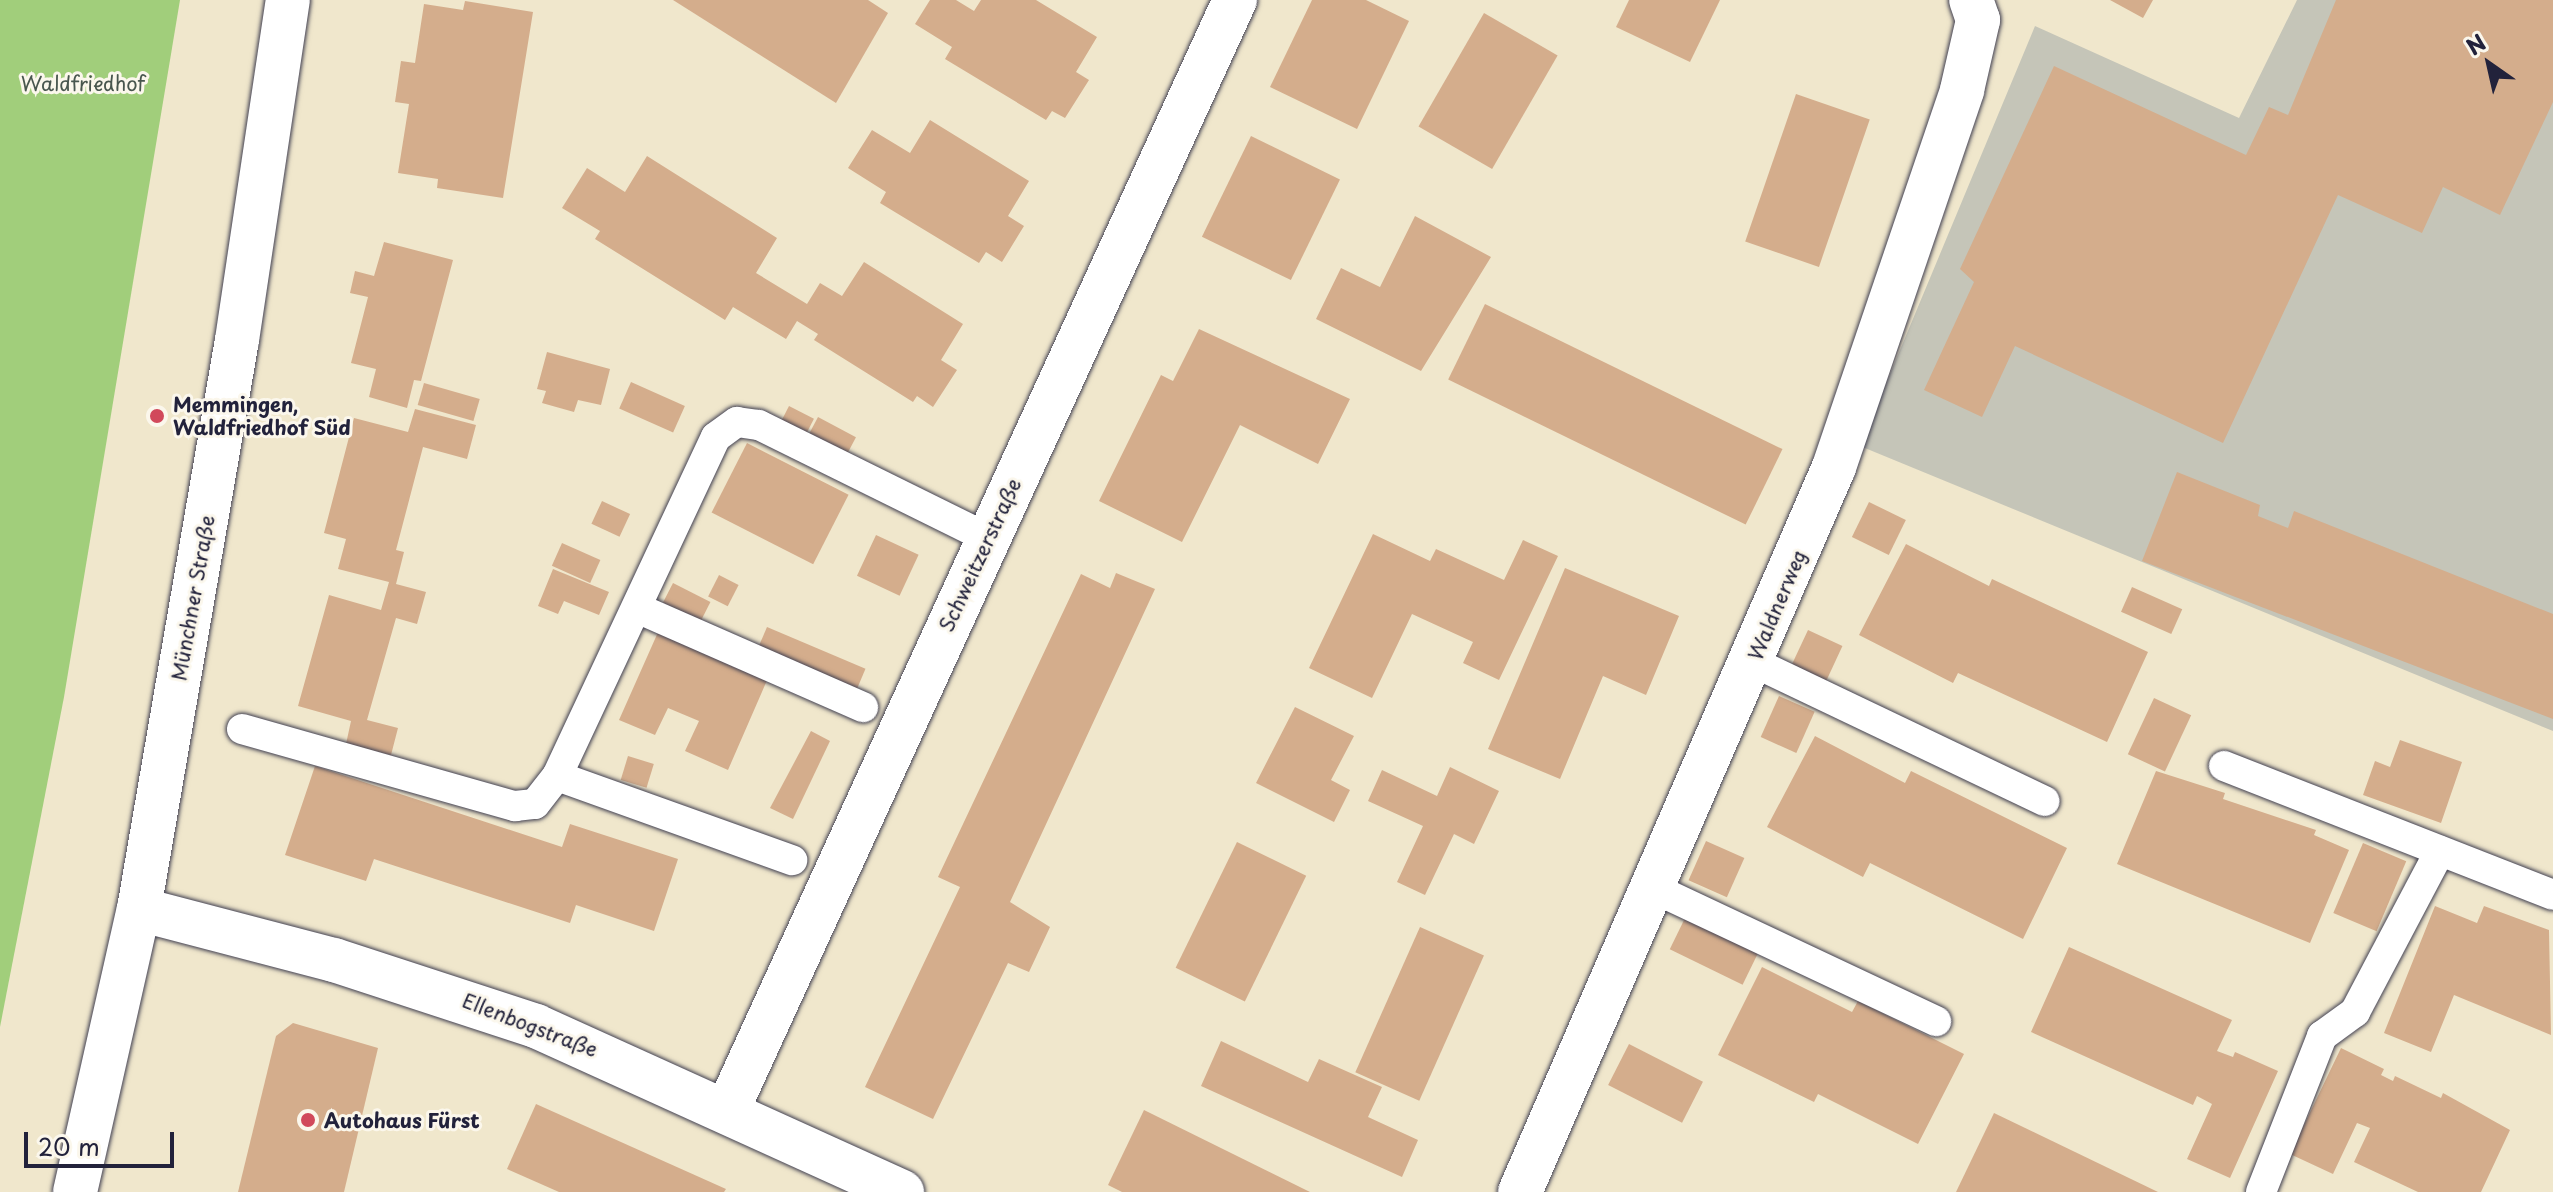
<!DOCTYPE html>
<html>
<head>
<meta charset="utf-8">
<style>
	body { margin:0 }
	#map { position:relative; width:2553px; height:1192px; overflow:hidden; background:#f0e7cc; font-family:"Playpen Sans",sans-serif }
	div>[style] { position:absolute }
	.industrial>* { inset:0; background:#c5c5b8 }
	.green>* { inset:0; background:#a1ce7b }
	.building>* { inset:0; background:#d4ad8c; transform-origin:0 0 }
	.roads { filter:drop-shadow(0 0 2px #414051) drop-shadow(0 0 2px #414051) }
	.lane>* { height:30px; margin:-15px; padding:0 15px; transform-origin:15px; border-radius:15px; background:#fff }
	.street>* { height:44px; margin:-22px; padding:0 22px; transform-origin:22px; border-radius:22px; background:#fff }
	.secondary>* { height:44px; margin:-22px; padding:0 22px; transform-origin:22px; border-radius:22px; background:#fff }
	.dots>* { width:22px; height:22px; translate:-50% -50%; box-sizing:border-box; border:4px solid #fbf7ec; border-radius:50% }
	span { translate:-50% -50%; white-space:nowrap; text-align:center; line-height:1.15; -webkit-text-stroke:6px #fbf7ec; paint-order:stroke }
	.park-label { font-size:20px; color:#48564e }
	.poi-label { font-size:20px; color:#22223b; font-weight:700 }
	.left { translate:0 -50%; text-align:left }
	.street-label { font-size:20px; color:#22223b }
	.north { position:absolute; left:2449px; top:24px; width:80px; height:80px; -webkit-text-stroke:6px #fbf7ec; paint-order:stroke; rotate:326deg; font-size:22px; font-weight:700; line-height:32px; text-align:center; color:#22223b }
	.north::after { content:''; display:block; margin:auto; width:28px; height:36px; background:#22223b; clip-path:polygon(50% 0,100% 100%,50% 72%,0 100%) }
	.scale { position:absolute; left:24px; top:1132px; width:150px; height:36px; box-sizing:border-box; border:4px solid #22223b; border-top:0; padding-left:10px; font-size:24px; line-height:28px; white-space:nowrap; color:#22223b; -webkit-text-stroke:6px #fbf7ec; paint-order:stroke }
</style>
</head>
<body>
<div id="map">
	<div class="industrial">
		<i style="clip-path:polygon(2297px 0,2553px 0,2553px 731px,1860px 446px,2035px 26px,2239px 118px)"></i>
	</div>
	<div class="green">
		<i style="clip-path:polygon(0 0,180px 0,64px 697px,0 1027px)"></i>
	</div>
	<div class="building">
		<i style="clip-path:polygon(673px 0,868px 0,888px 13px,836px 103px)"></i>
		<i style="clip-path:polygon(930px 0,956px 0,974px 11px,981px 0,1036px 0,1097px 37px,1076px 72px,1089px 80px,1065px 118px,1052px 111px,1046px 120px,945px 59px,952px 47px,915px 24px)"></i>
		<i style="clip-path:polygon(1312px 0,1366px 0,1409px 21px,1357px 129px,1270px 87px)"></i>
		<i style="clip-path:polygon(1629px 0,1720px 0,1690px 62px,1616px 27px)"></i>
		<i style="clip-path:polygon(2110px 0,2153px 0,2143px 18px)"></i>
		<i style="clip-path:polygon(2336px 0,2553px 0,2553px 102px,2500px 215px,2443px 187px,2422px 233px,2338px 195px,2223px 443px,2015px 346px,1982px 417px,1924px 390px,1974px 282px,1960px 269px,2054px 66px,2246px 155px,2269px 107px,2288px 115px)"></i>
		<i style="clip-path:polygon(465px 1px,533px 12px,503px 198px,437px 188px,438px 179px,398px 173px,409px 104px,395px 102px,401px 61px,415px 63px,424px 4px,463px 10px)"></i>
		<i style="left:1484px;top:13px;width:85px;height:131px;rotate:30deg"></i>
		<i style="left:1796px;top:94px;width:78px;height:156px;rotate:19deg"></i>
		<i style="clip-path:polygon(930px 120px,1029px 181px,1008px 216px,1024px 226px,1002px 262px,986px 252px,979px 263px,880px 203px,886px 192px,848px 168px,872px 130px,910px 153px)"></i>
		<i style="left:1251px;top:136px;width:99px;height:112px;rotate:26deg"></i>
		<i style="clip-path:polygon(647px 156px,777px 238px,756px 273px,807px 304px,820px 283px,842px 296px,864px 262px,963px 324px,941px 360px,957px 370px,933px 407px,917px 396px,913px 402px,814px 340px,818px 334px,797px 321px,786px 339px,733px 307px,725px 320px,595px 239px,600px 231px,562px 208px,587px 168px,625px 192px)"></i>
		<i style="clip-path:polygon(1415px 216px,1491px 257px,1421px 371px,1316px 319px,1341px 268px,1380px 287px)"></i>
		<i style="clip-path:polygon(384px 242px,453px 260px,421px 381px,414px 380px,407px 408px,369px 397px,376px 369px,351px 363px,368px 297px,350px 293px,355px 271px,374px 276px)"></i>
		<i style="left:1485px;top:304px;width:331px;height:84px;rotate:26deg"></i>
		<i style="clip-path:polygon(1199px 329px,1350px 399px,1318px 464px,1240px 425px,1182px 542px,1099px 501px,1161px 375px,1173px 381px)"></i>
		<i style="clip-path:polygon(547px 352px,610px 369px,601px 405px,578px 400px,574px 412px,542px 403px,546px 391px,537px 389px)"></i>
		<i style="left:631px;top:382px;width:59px;height:29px;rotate:24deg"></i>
		<i style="left:424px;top:383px;width:58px;height:23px;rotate:16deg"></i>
		<i style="left:789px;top:406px;width:28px;height:18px;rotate:27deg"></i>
		<i style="clip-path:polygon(415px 409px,476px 425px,467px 459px,423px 447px,396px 550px,404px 552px,396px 584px,426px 592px,417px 624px,396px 618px,367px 720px,398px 728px,391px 755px,346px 744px,351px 721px,298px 706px,329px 595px,381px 610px,389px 582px,338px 569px,346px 539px,324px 533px,354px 418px,408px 432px)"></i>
		<i style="left:818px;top:417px;width:43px;height:24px;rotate:28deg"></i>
		<i style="left:747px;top:443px;width:114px;height:78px;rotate:27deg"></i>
		<i style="clip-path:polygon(2177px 472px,2260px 505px,2258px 516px,2288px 528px,2294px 511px,2553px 614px,2553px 719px,2142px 561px)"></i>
		<i style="left:602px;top:501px;width:31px;height:25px;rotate:25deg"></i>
		<i style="left:1869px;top:502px;width:41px;height:39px;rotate:26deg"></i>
		<i style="clip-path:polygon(1373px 534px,1430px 561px,1436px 549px,1504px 580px,1523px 540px,1558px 556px,1499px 680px,1463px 663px,1473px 642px,1412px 614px,1372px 698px,1309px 668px)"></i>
		<i style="left:876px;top:535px;width:47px;height:45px;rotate:25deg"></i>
		<i style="left:562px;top:543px;width:42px;height:25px;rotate:24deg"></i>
		<i style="clip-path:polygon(1906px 544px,1989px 586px,1992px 579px,2148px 652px,2107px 742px,1958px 673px,1953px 683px,1859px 635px)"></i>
		<i style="clip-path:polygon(1565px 568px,1679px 616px,1646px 695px,1603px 676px,1560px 779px,1488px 749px)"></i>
		<i style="clip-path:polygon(553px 569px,609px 592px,599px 615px,564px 601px,558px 614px,538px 606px)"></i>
		<i style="clip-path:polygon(1116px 573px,1155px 589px,1010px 902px,1050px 927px,1029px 972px,1008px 963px,933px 1119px,865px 1087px,960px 887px,938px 877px,1081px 574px,1110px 588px)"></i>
		<i style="left:719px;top:575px;width:22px;height:24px;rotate:27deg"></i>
		<i style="left:673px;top:583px;width:42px;height:22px;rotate:27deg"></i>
		<i style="left:2132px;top:587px;width:55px;height:27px;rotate:24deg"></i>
		<i style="left:767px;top:627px;width:107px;height:24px;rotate:23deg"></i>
		<i style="clip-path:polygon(659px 630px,768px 678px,728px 770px,685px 751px,699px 721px,668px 708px,655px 735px,619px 720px)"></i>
		<i style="left:1808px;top:630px;width:38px;height:39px;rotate:25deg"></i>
		<i style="left:1779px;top:696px;width:39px;height:45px;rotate:24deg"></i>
		<i style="left:2154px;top:698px;width:41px;height:62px;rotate:25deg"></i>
		<i style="clip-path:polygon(1295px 707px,1354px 736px,1331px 780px,1350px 790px,1334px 822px,1256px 783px)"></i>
		<i style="clip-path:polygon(811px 731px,830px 741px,793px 819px,770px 808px)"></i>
		<i style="clip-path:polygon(1815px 736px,1905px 783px,1911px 771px,2067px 848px,2023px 939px,1870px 863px,1863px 877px,1767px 827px)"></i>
		<i style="clip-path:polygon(2400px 740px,2462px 762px,2441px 823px,2363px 795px,2375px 761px,2390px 767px)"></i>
		<i style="left:628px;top:756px;width:27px;height:25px;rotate:17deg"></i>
		<i style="clip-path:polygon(315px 766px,562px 847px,570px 824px,678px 859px,654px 931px,576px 905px,570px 923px,374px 859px,366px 881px,285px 855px)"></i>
		<i style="clip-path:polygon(1450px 767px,1499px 791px,1474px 844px,1454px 834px,1425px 895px,1397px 882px,1423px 826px,1368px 801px,1382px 770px,1437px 796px)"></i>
		<i style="clip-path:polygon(2156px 771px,2225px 793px,2223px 799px,2316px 830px,2314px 835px,2349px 850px,2310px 943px,2117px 864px)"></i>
		<i style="left:1706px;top:841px;width:42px;height:43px;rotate:24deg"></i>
		<i style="left:1237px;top:842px;width:77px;height:140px;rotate:26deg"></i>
		<i style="left:2363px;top:843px;width:47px;height:76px;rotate:23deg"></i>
		<i style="clip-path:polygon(2435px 906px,2477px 923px,2484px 906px,2549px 930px,2551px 1035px,2454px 995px,2431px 1052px,2384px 1033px)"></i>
		<i style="left:1686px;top:916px;width:81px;height:37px;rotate:26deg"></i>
		<i style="left:1420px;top:927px;width:70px;height:159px;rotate:24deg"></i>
		<i style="clip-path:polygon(2069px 947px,2232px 1020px,2217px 1051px,2233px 1057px,2235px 1052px,2278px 1071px,2230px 1178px,2187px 1159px,2212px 1104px,2197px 1096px,2193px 1105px,2031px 1032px)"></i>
		<i style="clip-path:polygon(1762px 967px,1852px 1012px,1858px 1001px,1964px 1054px,1918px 1144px,1818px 1094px,1814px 1102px,1718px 1055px)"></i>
		<i style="clip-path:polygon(293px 1023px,378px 1048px,344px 1192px,238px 1192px,276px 1036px)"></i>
		<i style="clip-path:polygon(1221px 1041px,1308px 1082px,1319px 1059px,1382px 1087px,1368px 1117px,1418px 1140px,1402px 1177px,1201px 1086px)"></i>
		<i style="left:1629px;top:1044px;width:83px;height:46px;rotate:27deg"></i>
		<i style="clip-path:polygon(2341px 1048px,2384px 1069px,2381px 1075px,2393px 1081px,2395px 1076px,2441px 1098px,2443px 1093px,2510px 1130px,2481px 1192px,2418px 1192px,2354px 1162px,2370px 1128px,2357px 1123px,2333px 1174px,2290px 1154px)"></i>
		<i style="clip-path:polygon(536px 1104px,726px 1189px,724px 1192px,559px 1192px,507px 1169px)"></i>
		<i style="clip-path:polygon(1144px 1110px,1310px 1192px,1122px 1192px,1108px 1185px)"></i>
		<i style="clip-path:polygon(1994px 1113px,2158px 1192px,1956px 1192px)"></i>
	</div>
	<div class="roads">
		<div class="lane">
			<i style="left:637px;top:608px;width:247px;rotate:23.7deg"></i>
			<i style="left:1753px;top:662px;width:323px;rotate:25.5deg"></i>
			<i style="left:242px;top:729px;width:284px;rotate:15.8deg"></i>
			<i style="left:515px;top:806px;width:20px;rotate:-6deg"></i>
			<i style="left:535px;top:804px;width:36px;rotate:-52deg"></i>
			<i style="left:557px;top:776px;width:374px;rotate:-64.9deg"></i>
			<i style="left:716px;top:437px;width:26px;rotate:-36deg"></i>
			<i style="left:737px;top:422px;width:22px;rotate:8deg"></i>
			<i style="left:759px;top:425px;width:255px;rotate:26.3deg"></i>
			<i style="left:2224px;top:766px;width:353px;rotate:21.4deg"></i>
			<i style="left:557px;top:776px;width:250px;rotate:19.7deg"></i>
			<i style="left:1653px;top:888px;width:313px;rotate:25.2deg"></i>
			<i style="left:2261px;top:1192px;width:168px;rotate:-68.6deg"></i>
			<i style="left:2322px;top:1036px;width:41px;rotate:-36deg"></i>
			<i style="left:2355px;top:1012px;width:182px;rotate:-62.2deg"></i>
		</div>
		<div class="street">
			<i style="left:139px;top:909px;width:202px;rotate:14.7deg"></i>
			<i style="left:334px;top:960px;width:213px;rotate:18.1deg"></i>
			<i style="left:536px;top:1026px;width:402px;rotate:24.4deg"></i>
			<i style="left:727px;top:1111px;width:1222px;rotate:-65.43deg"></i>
			<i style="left:1520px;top:1192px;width:790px;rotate:-66.58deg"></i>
			<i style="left:1834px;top:467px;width:398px;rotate:-71.2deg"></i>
			<i style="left:1962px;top:90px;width:72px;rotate:-77.1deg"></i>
			<i style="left:1978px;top:20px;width:21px;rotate:-109deg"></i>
		</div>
		<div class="secondary">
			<i style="left:75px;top:1192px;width:290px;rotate:-77.3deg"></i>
			<i style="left:139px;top:909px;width:577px;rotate:-80.23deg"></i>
			<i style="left:237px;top:340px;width:344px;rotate:-81.5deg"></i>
		</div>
	</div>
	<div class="dots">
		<i style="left:157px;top:416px;background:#d1495b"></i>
		<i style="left:308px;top:1120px;background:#d1495b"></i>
	</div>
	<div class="park-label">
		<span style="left:83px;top:83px">Waldfriedhof</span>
	</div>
	<div class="poi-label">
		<span class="left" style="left:173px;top:416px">Memmingen,<br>Waldfriedhof Süd</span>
		<span class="left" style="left:324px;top:1120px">Autohaus Fürst</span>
	</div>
	<div class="street-label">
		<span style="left:980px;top:555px;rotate:-65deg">Schweitzerstraße</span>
		<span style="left:193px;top:598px;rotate:-80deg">Münchner Straße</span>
		<span style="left:1777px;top:605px;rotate:-67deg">Waldnerweg</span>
		<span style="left:530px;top:1025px;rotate:21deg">Ellenbogstraße</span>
	</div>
	<div class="north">N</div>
	<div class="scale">20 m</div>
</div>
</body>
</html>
